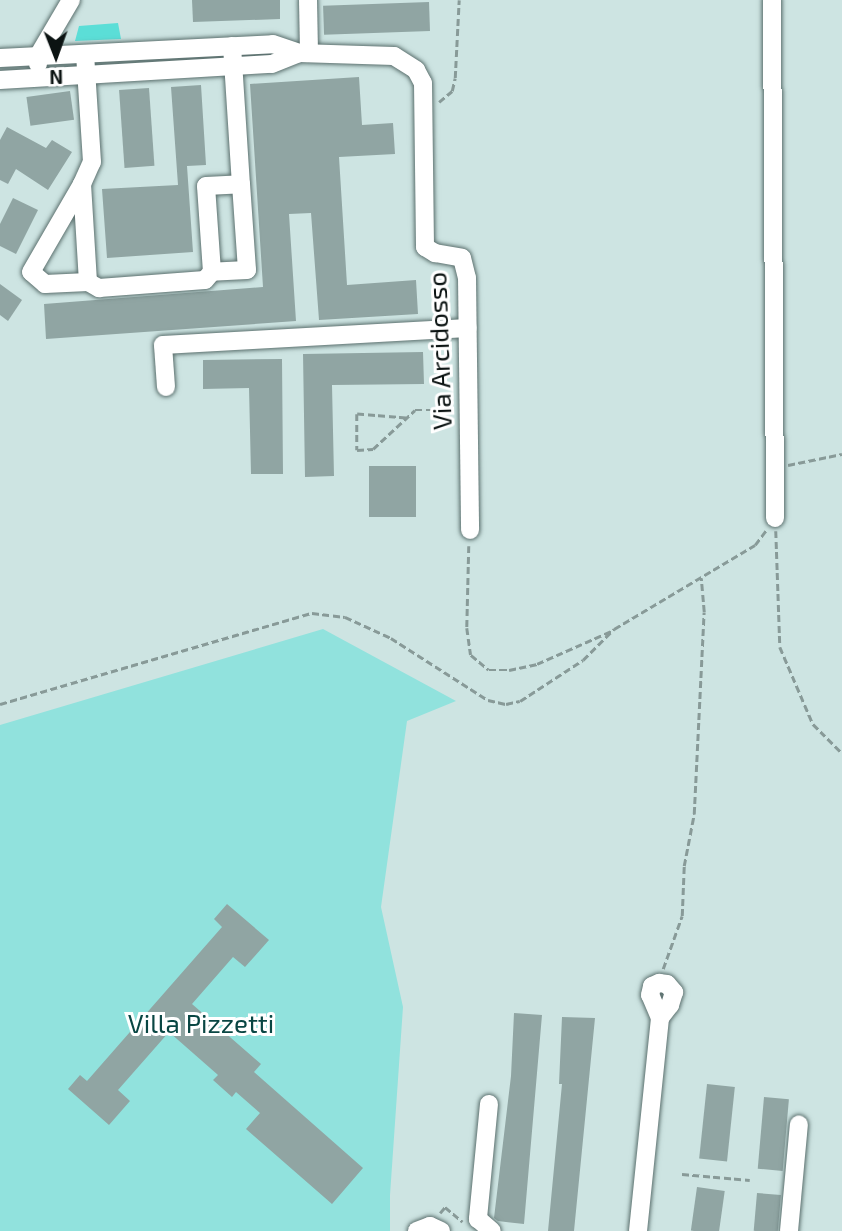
<!DOCTYPE html>
<html>
<head>
<meta charset="utf-8">
<style>
	body { margin:0 }
	#map { position:relative; width:842px; height:1231px; overflow:hidden; background:#cde4e2; font-family:"Exo 2",sans-serif }
	div>[style] { position:absolute }
	.green>* { inset:0; background:#91e2dd }
	.water>* { inset:0; background:#5bded7 }
	.building>* { inset:0; background:#90a5a3; transform-origin:0 0 }
	.path>* { height:2.5px; margin-top:-1.25px; transform-origin:0; background:repeating-linear-gradient(90deg,#889a98 0 7px,transparent 0 10.5px) }
	.roads { filter:drop-shadow(0 0 2px #5b706e) drop-shadow(0 0 2px #5b706e) }
	.minor>* { height:18px; margin:-9px; padding:0 9px; transform-origin:9px; border-radius:9px; background:#fff }
	span { translate:-50% -50%; white-space:nowrap; text-align:center; line-height:1.15; -webkit-text-stroke:6px #fff; paint-order:stroke }
	.street-label { font-size:26px; color:#0b1312 }
	.park-label { font-size:26px; color:#094643 }
	.north { position:absolute; left:21px; top:21px; width:70px; height:70px; -webkit-text-stroke:5px #fff; paint-order:stroke; rotate:179deg; font-size:19px; font-weight:700; line-height:28px; text-align:center; color:#0b1312 }
	.north::after { content:''; display:block; margin:auto; width:24px; height:32px; background:#0b1312; clip-path:polygon(50% 0,100% 100%,50% 72%,0 100%) }
</style>
</head>
<body>
<div id="map">
	<div class="green">
		<i style="clip-path:polygon(323px 629px,456px 701px,407px 721px,381px 907px,403px 1007px,390px 1195px,390px 1231px,0 1231px,0 725px)"></i>
	</div>
	<div class="water">
		<i style="clip-path:polygon(118px 23px,121px 39px,75px 41px,79px 26px)"></i>
	</div>
	<div class="building">
		<i style="clip-path:polygon(192px 0,280px 0,280px 19px,193px 22px)"></i>
		<i style="left:429px;top:2px;width:29px;height:106px;rotate:88deg"></i>
		<i style="clip-path:polygon(359px 77px,362px 125px,393px 123px,395px 154px,339px 157px,347px 285px,416px 280px,418px 314px,319px 320px,311px 213px,289px 214px,296px 321px,46px 339px,44px 304px,263px 287px,250px 84px)"></i>
		<i style="clip-path:polygon(201px 85px,206px 165px,187px 166px,193px 252px,107px 258px,102px 189px,178px 185px,171px 87px)"></i>
		<i style="left:149px;top:88px;width:78px;height:30px;rotate:86deg"></i>
		<i style="left:70px;top:91px;width:29px;height:44px;rotate:82deg"></i>
		<i style="clip-path:polygon(7px 127px,46px 148px,52px 140px,72px 152px,48px 190px,16px 169px,8px 184px,0 180px,0 140px)"></i>
		<i style="clip-path:polygon(13px 198px,38px 210px,16px 254px,0 246px,0 224px)"></i>
		<i style="clip-path:polygon(0 284px,22px 300px,8px 321px,0 315px)"></i>
		<i style="clip-path:polygon(423px 352px,424px 384px,332px 385px,334px 476px,305px 477px,303px 354px)"></i>
		<i style="clip-path:polygon(282px 359px,283px 474px,251px 474px,249px 388px,203px 389px,203px 360px)"></i>
		<i style="left:369px;top:466px;width:47px;height:51px"></i>
		<i style="clip-path:polygon(227px 904px,269px 940px,245px 967px,233px 957px,192px 1004px,261px 1064px,254px 1072px,363px 1168px,332px 1204px,246px 1129px,260px 1113px,236px 1092px,232px 1097px,213px 1080px,218px 1075px,169px 1032px,118px 1090px,130px 1101px,109px 1125px,68px 1089px,80px 1075px,87px 1081px,222px 927px,214px 919px)"></i>
		<i style="clip-path:polygon(514px 1013px,542px 1015px,524px 1224px,498px 1221px,494px 1218px,511px 1076px)"></i>
		<i style="clip-path:polygon(562px 1017px,595px 1018px,574px 1231px,548px 1231px,562px 1084px,559px 1084px)"></i>
		<i style="left:707px;top:1084px;width:28px;height:75px;rotate:6deg"></i>
		<i style="left:764px;top:1097px;width:25px;height:72px;rotate:5deg"></i>
		<i style="left:697px;top:1187px;width:28px;height:44px;rotate:8deg"></i>
		<i style="left:757px;top:1193px;width:24px;height:38px;rotate:5deg"></i>
	</div>
	<div class="path">
		<i style="left:439px;top:102px;width:17px;rotate:-40deg"></i>
		<i style="left:452px;top:91px;width:13px;rotate:-77deg"></i>
		<i style="left:455px;top:78px;width:78px;rotate:-87.1deg"></i>
		<i style="left:406px;top:418px;width:49px;rotate:-175.3deg"></i>
		<i style="left:357px;top:414px;width:36px;rotate:90deg"></i>
		<i style="left:357px;top:450px;width:16px;rotate:-4deg"></i>
		<i style="left:373px;top:449px;width:57px;rotate:-42.9deg"></i>
		<i style="left:415px;top:410px;width:18px"></i>
		<i style="left:788px;top:465px;width:55px;rotate:-11.5deg"></i>
		<i style="left:776px;top:531px;width:116px;rotate:88deg"></i>
		<i style="left:780px;top:647px;width:84px;rotate:66.8deg"></i>
		<i style="left:813px;top:724px;width:41px;rotate:45deg"></i>
		<i style="left:469px;top:546px;width:82px;rotate:91.4deg"></i>
		<i style="left:467px;top:628px;width:27px;rotate:82deg"></i>
		<i style="left:471px;top:655px;width:23px;rotate:40deg"></i>
		<i style="left:489px;top:670px;width:20px"></i>
		<i style="left:509px;top:670px;width:29px;rotate:-12deg"></i>
		<i style="left:537px;top:664px;width:81px;rotate:-24deg"></i>
		<i style="left:0;top:704px;width:325px;rotate:-16.3deg"></i>
		<i style="left:312px;top:613px;width:33px;rotate:7deg"></i>
		<i style="left:345px;top:617px;width:51px;rotate:24.5deg"></i>
		<i style="left:391px;top:638px;width:115px;rotate:32.6deg"></i>
		<i style="left:488px;top:700px;width:18px;rotate:13deg"></i>
		<i style="left:506px;top:704px;width:14px;rotate:-12deg"></i>
		<i style="left:520px;top:701px;width:75px;rotate:-33.1deg"></i>
		<i style="left:583px;top:660px;width:44px;rotate:-45deg"></i>
		<i style="left:614px;top:629px;width:164px;rotate:-30.8deg"></i>
		<i style="left:755px;top:545px;width:20px;rotate:-53deg"></i>
		<i style="left:663px;top:969px;width:56px;rotate:-70.3deg"></i>
		<i style="left:682px;top:916px;width:50px;rotate:-87.7deg"></i>
		<i style="left:684px;top:866px;width:53px;rotate:-79.1deg"></i>
		<i style="left:694px;top:814px;width:202px;rotate:-87.2deg"></i>
		<i style="left:704px;top:612px;width:34px;rotate:-95deg"></i>
		<i style="left:682px;top:1174px;width:68px;rotate:5deg"></i>
		<i style="left:440px;top:1213px;width:8px;rotate:-50deg"></i>
		<i style="left:445px;top:1207px;width:23px;rotate:40deg"></i>
	</div>
	<div class="roads">
		<div class="minor">
			<i style="left:308px;top:0;width:53px;rotate:88.9deg"></i>
			<i style="left:772px;top:0;width:518px;rotate:89.67deg"></i>
			<i style="left:232px;top:46px;width:138px;rotate:86.3deg"></i>
			<i style="left:241px;top:184px;width:86px;rotate:86deg"></i>
			<i style="left:247px;top:270px;width:35px;rotate:177deg"></i>
			<i style="left:212px;top:272px;width:86px;rotate:-94deg"></i>
			<i style="left:206px;top:186px;width:35px;rotate:-3deg"></i>
			<i style="left:0;top:58px;width:273px;rotate:-2.9deg"></i>
			<i style="left:273px;top:44px;width:28px;rotate:19deg"></i>
			<i style="left:299px;top:53px;width:95px;rotate:1.8deg"></i>
			<i style="left:394px;top:56px;width:26px;rotate:32deg"></i>
			<i style="left:416px;top:70px;width:15px;rotate:62deg"></i>
			<i style="left:423px;top:83px;width:164px;rotate:89.3deg"></i>
			<i style="left:425px;top:247px;width:12px;rotate:31deg"></i>
			<i style="left:435px;top:253px;width:27px;rotate:10deg"></i>
			<i style="left:462px;top:258px;width:21px;rotate:76deg"></i>
			<i style="left:467px;top:278px;width:252px;rotate:89.3deg"></i>
			<i style="left:38px;top:64px;width:8px;rotate:-90deg"></i>
			<i style="left:38px;top:56px;width:65px;rotate:-59.5deg"></i>
			<i style="left:0;top:80px;width:272px;rotate:-3.4deg"></i>
			<i style="left:272px;top:64px;width:29px;rotate:-22deg"></i>
			<i style="left:82px;top:184px;width:98px;rotate:86.5deg"></i>
			<i style="left:88px;top:282px;width:43px;rotate:177.3deg"></i>
			<i style="left:45px;top:284px;width:18px;rotate:-139deg"></i>
			<i style="left:31px;top:272px;width:102px;rotate:-59.9deg"></i>
			<i style="left:82px;top:184px;width:24px;rotate:-66deg"></i>
			<i style="left:92px;top:162px;width:108px;rotate:-93.7deg"></i>
			<i style="left:88px;top:282px;width:13px;rotate:29deg"></i>
			<i style="left:99px;top:288px;width:106px;rotate:-4.3deg"></i>
			<i style="left:205px;top:280px;width:11px;rotate:-49deg"></i>
			<i style="left:166px;top:387px;width:42px;rotate:-94.1deg"></i>
			<i style="left:163px;top:345px;width:305px;rotate:-3.2deg"></i>
			<i style="left:489px;top:1104px;width:116px;rotate:95.5deg"></i>
			<i style="left:478px;top:1219px;width:18px;rotate:41deg"></i>
			<i style="left:417px;top:1231px;width:14px;rotate:-21deg"></i>
			<i style="left:430px;top:1226px;width:12px;rotate:24deg"></i>
			<i style="left:638px;top:1231px;width:214px;rotate:-84.1deg"></i>
			<i style="left:660px;top:1018px;width:25px;rotate:-113deg"></i>
			<i style="left:650px;top:995px;width:9px;rotate:-77deg"></i>
			<i style="left:652px;top:986px;width:8px;rotate:-23deg"></i>
			<i style="left:659px;top:983px;width:8px;rotate:7deg"></i>
			<i style="left:667px;top:984px;width:11px;rotate:49deg"></i>
			<i style="left:674px;top:992px;width:14px;rotate:107deg"></i>
			<i style="left:670px;top:1005px;width:16px;rotate:128deg"></i>
			<i style="left:789px;top:1231px;width:107px;rotate:-84.7deg"></i>
		</div>
	</div>
	<div class="street-label">
		<span style="left:439px;top:351px;rotate:-92deg">Via Arcidosso</span>
	</div>
	<div class="park-label">
		<span style="left:201px;top:1023px">Villa Pizzetti</span>
	</div>
	<div class="north">N</div>
</div>
</body>
</html>
